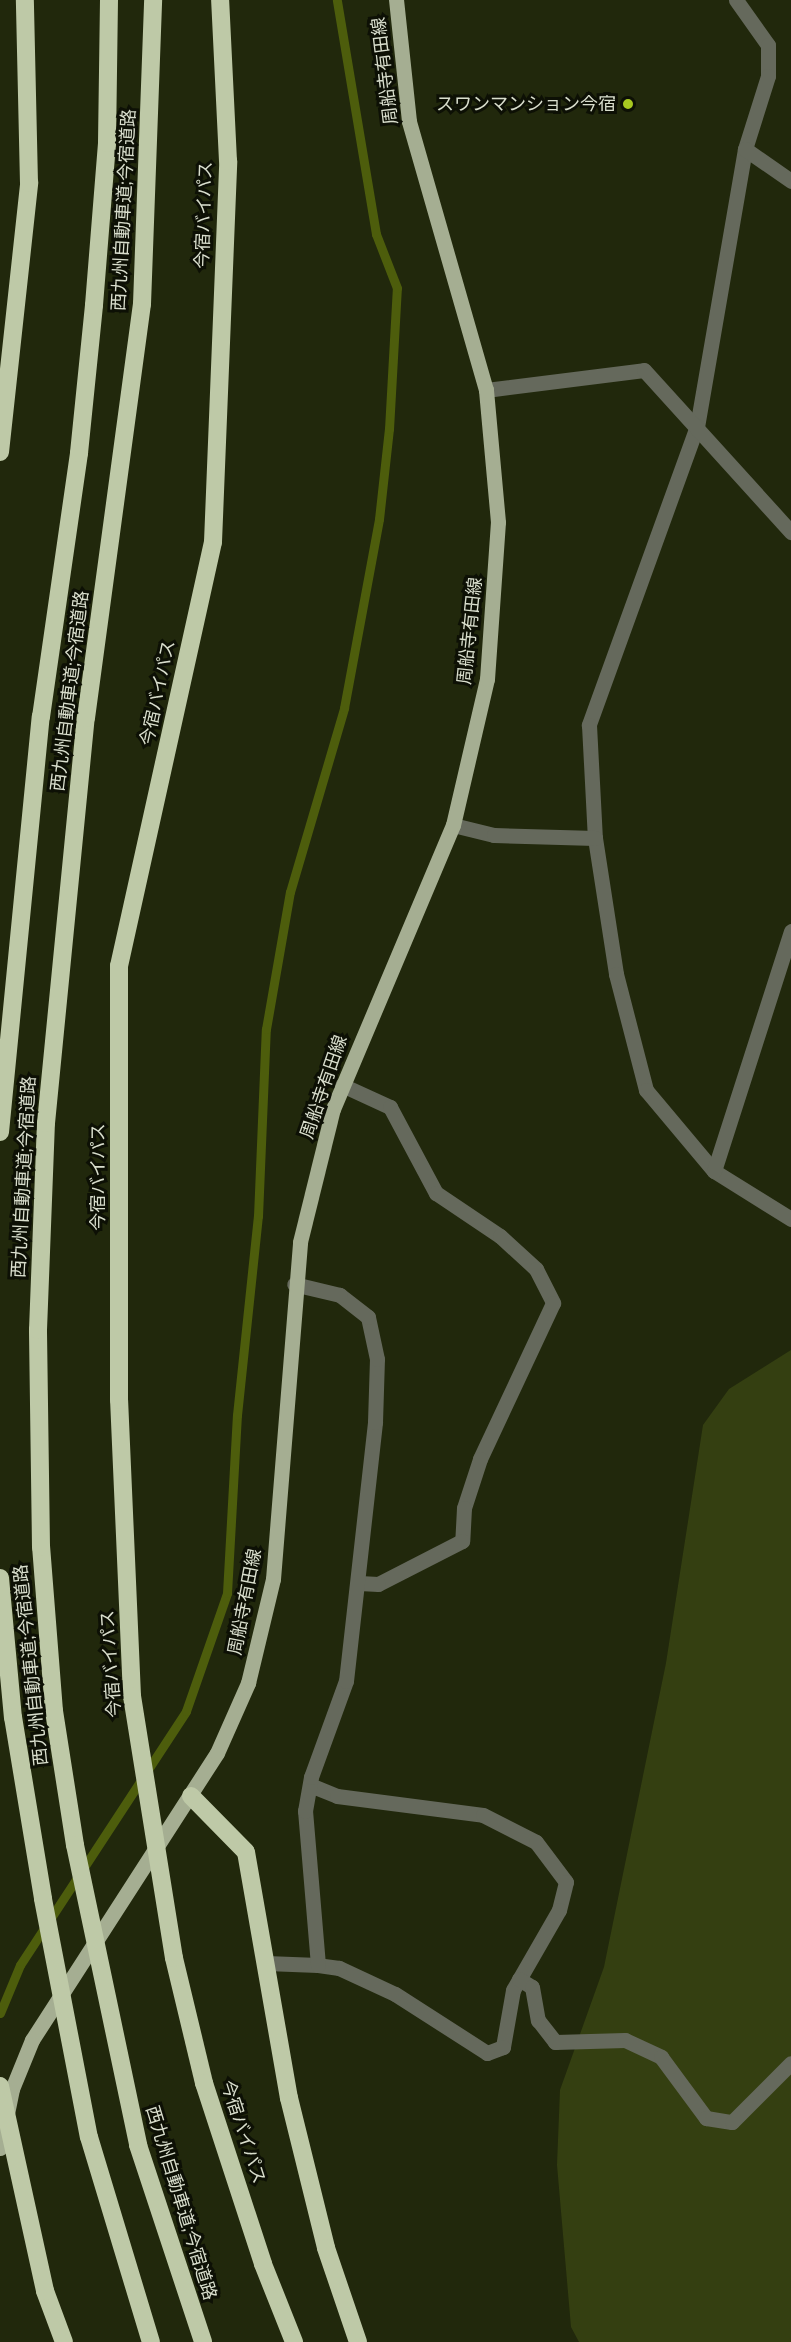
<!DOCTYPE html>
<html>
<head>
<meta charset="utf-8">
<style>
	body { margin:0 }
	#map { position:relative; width:791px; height:2342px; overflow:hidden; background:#21280c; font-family:"Archivo Narrow","Noto Sans JP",sans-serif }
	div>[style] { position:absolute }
	.green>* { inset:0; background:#343f11 }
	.stream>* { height:9px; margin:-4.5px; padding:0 4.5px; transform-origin:4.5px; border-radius:4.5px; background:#4d5d0c }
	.minor>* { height:15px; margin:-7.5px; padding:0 7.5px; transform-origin:7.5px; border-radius:7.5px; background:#65695c }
	.major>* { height:15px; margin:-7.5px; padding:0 7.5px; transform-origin:7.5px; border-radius:7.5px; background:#a5ae92 }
	.highway>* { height:18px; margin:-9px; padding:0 9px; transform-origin:9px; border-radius:9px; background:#bec9a7 }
	.highway-bridge>* { height:18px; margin:-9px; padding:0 9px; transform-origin:9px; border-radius:9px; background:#bec9a7 }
	.dots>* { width:16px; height:16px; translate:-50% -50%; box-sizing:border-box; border:3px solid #0d1005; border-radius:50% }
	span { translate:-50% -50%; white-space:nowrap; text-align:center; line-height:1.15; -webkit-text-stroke:6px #0d1005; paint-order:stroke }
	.street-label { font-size:18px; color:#d9decd }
	.poi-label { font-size:18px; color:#d9decd }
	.right { translate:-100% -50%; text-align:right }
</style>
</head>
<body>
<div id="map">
	<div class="green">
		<i style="clip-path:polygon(791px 1350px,791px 2342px,579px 2342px,571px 2327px,557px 2165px,560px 2090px,604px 1967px,666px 1663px,703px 1425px,729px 1389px)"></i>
	</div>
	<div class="stream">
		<i style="left:0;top:2013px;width:52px;rotate:-67.4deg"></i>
		<i style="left:20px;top:1965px;width:303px;rotate:-56.8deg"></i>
		<i style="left:186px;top:1711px;width:125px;rotate:-70.8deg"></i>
		<i style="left:227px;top:1593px;width:178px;rotate:-86.8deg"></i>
		<i style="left:237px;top:1415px;width:200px;rotate:-84deg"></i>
		<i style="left:258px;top:1216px;width:187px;rotate:-87.6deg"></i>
		<i style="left:266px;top:1029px;width:139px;rotate:-80.1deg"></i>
		<i style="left:290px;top:892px;width:192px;rotate:-73.6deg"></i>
		<i style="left:344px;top:708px;width:192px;rotate:-79.5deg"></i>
		<i style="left:379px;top:519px;width:91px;rotate:-83.7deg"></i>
		<i style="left:389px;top:429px;width:141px;rotate:-86.8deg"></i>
		<i style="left:397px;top:288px;width:58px;rotate:-111.3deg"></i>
		<i style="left:376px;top:234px;width:237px;rotate:-99.5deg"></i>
	</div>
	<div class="minor">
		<i style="left:736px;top:0;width:55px;rotate:54.6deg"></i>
		<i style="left:768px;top:45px;width:31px;rotate:90deg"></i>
		<i style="left:768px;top:76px;width:77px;rotate:107.5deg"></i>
		<i style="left:745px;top:149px;width:281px;rotate:99.8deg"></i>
		<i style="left:697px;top:426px;width:318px;rotate:109.9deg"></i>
		<i style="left:589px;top:725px;width:113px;rotate:87deg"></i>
		<i style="left:595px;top:838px;width:138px;rotate:81.2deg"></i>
		<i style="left:616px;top:974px;width:120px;rotate:75.5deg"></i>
		<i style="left:646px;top:1090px;width:106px;rotate:50deg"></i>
		<i style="left:714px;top:1171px;width:91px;rotate:31.9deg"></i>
		<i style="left:745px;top:149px;width:56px;rotate:34.8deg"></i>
		<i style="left:486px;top:390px;width:159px;rotate:-7.2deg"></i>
		<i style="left:644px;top:370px;width:219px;rotate:47.8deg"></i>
		<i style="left:453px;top:825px;width:42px;rotate:13.7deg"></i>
		<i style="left:494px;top:835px;width:101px;rotate:1.7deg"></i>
		<i style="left:342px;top:1085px;width:53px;rotate:24.6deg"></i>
		<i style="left:390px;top:1107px;width:98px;rotate:61.9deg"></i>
		<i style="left:436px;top:1193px;width:77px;rotate:33.9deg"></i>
		<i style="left:500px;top:1236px;width:49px;rotate:42.5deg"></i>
		<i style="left:536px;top:1269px;width:38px;rotate:63deg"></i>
		<i style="left:553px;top:1303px;width:172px;rotate:115.1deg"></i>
		<i style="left:480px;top:1459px;width:52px;rotate:108.1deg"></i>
		<i style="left:464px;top:1508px;width:33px;rotate:93deg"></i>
		<i style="left:462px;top:1541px;width:94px;rotate:152.9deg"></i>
		<i style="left:378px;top:1584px;width:19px;rotate:-177deg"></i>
		<i style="left:714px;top:1171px;width:252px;rotate:-72.2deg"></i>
		<i style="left:310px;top:1785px;width:29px;rotate:22deg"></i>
		<i style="left:337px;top:1796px;width:147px;rotate:7.4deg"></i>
		<i style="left:483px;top:1815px;width:59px;rotate:27deg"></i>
		<i style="left:536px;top:1842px;width:50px;rotate:53.1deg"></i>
		<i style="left:566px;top:1882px;width:29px;rotate:104deg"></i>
		<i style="left:559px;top:1910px;width:92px;rotate:119.9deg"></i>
		<i style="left:513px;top:1990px;width:58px;rotate:100deg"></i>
		<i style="left:503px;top:2047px;width:17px;rotate:159deg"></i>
		<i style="left:487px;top:2053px;width:109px;rotate:-147.3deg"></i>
		<i style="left:395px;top:1994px;width:62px;rotate:-155.1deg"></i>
		<i style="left:339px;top:1968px;width:21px;rotate:-172deg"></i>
		<i style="left:266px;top:1963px;width:52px;rotate:2.2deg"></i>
		<i style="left:318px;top:1965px;width:155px;rotate:-94.8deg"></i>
		<i style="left:305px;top:1811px;width:35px;rotate:-80deg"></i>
		<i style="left:311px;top:1777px;width:102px;rotate:-70deg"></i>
		<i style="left:346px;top:1681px;width:261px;rotate:-83.6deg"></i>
		<i style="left:375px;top:1422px;width:63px;rotate:-88.2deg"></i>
		<i style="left:377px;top:1359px;width:43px;rotate:-102.1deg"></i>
		<i style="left:368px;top:1317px;width:36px;rotate:-142deg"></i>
		<i style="left:340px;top:1295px;width:47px;rotate:-166.6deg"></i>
		<i style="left:519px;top:1979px;width:15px;rotate:32deg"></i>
		<i style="left:532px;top:1987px;width:34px;rotate:80deg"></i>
		<i style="left:538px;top:2020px;width:28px;rotate:52deg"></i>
		<i style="left:555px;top:2042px;width:70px;rotate:-1.6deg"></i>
		<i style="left:625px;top:2040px;width:40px;rotate:25deg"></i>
		<i style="left:661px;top:2057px;width:76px;rotate:53.6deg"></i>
		<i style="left:706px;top:2118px;width:26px;rotate:9deg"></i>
		<i style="left:732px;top:2122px;width:83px;rotate:-45deg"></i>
	</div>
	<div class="major">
		<i style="left:0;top:2148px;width:60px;rotate:-78.5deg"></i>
		<i style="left:12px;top:2089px;width:53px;rotate:-67.8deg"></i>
		<i style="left:32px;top:2040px;width:341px;rotate:-57.2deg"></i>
		<i style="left:217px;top:1753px;width:77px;rotate:-66.1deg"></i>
		<i style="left:248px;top:1683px;width:107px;rotate:-76.5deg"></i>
		<i style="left:273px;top:1579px;width:338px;rotate:-85.4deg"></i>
		<i style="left:300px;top:1242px;width:137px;rotate:-76.1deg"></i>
		<i style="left:333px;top:1109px;width:308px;rotate:-67.1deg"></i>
		<i style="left:453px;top:825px;width:150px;rotate:-76.9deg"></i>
		<i style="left:487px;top:679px;width:157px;rotate:-86deg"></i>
		<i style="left:498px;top:522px;width:133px;rotate:-95.2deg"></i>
		<i style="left:486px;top:390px;width:280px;rotate:-106deg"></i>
		<i style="left:409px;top:121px;width:122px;rotate:-96.1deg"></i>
	</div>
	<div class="highway">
		<i style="left:0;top:452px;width:271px;rotate:-83.8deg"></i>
		<i style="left:29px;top:183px;width:183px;rotate:-91.3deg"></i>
		<i style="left:0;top:1132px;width:417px;rotate:-84.4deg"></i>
		<i style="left:41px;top:717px;width:267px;rotate:-81.8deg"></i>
		<i style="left:79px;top:453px;width:149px;rotate:-84.2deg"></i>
		<i style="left:94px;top:305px;width:163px;rotate:-85.4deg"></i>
		<i style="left:107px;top:143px;width:143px;rotate:-89.2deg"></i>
		<i style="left:0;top:1578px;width:140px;rotate:84.7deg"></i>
		<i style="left:13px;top:1717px;width:184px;rotate:80.6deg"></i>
		<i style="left:132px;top:1696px;width:296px;rotate:-92.5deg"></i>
		<i style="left:119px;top:1400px;width:434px;rotate:-90deg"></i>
		<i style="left:119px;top:966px;width:434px;rotate:-77.5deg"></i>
		<i style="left:213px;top:542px;width:381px;rotate:-87.7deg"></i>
		<i style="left:228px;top:161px;width:161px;rotate:-92.8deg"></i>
		<i style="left:191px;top:1796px;width:78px;rotate:45.5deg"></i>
		<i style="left:246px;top:1852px;width:250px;rotate:80.1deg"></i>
		<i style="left:289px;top:2098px;width:154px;rotate:76.1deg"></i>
		<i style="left:326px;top:2248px;width:99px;rotate:71.2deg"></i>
		<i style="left:75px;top:1845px;width:136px;rotate:-98.9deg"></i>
		<i style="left:54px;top:1711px;width:165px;rotate:-94.5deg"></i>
		<i style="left:41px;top:1547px;width:217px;rotate:-90.8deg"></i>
		<i style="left:38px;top:1330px;width:207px;rotate:-87.8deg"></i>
		<i style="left:46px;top:1123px;width:407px;rotate:-84.4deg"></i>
		<i style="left:86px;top:718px;width:418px;rotate:-82.3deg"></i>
		<i style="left:142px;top:304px;width:304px;rotate:-87.9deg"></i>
		<i style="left:174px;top:1958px;width:129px;rotate:76.5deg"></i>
		<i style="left:204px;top:2083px;width:190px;rotate:71.9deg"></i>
		<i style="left:263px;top:2264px;width:84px;rotate:68.3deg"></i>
		<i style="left:89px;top:2137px;width:214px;rotate:73.2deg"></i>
		<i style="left:138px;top:2145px;width:207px;rotate:71.7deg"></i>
		<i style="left:45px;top:2291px;width:54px;rotate:69.6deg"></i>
	</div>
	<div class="highway-bridge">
		<i style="left:132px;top:1696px;width:265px;rotate:80.9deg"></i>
		<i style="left:75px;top:1845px;width:307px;rotate:78.1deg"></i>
		<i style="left:43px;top:1899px;width:242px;rotate:79.1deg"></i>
		<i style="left:0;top:2086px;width:210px;rotate:77.6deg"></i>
	</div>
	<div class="dots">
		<i style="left:628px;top:104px;background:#a7c820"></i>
	</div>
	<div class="street-label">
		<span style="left:385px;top:71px;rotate:-97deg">周船寺有田線</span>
		<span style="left:124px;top:210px;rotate:-87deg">西九州自動車道;今宿道路</span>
		<span style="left:204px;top:215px;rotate:-88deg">今宿バイパス</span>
		<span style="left:470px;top:631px;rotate:-84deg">周船寺有田線</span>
		<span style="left:70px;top:691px;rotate:-83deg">西九州自動車道;今宿道路</span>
		<span style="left:158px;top:693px;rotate:-78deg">今宿バイパス</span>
		<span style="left:324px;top:1087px;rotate:-71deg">周船寺有田線</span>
		<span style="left:24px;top:1177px;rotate:-87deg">西九州自動車道;今宿道路</span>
		<span style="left:98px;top:1177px;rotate:-90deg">今宿バイパス</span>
		<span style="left:245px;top:1602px;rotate:-79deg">周船寺有田線</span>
		<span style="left:111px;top:1664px;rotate:-94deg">今宿バイパス</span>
		<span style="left:31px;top:1665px;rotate:-96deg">西九州自動車道;今宿道路</span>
		<span style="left:243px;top:2132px;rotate:72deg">今宿バイパス</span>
		<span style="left:181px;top:2203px;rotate:73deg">西九州自動車道;今宿道路</span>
	</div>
	<div class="poi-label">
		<span class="right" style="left:616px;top:104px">スワンマンション今宿</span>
	</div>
</div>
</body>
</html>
